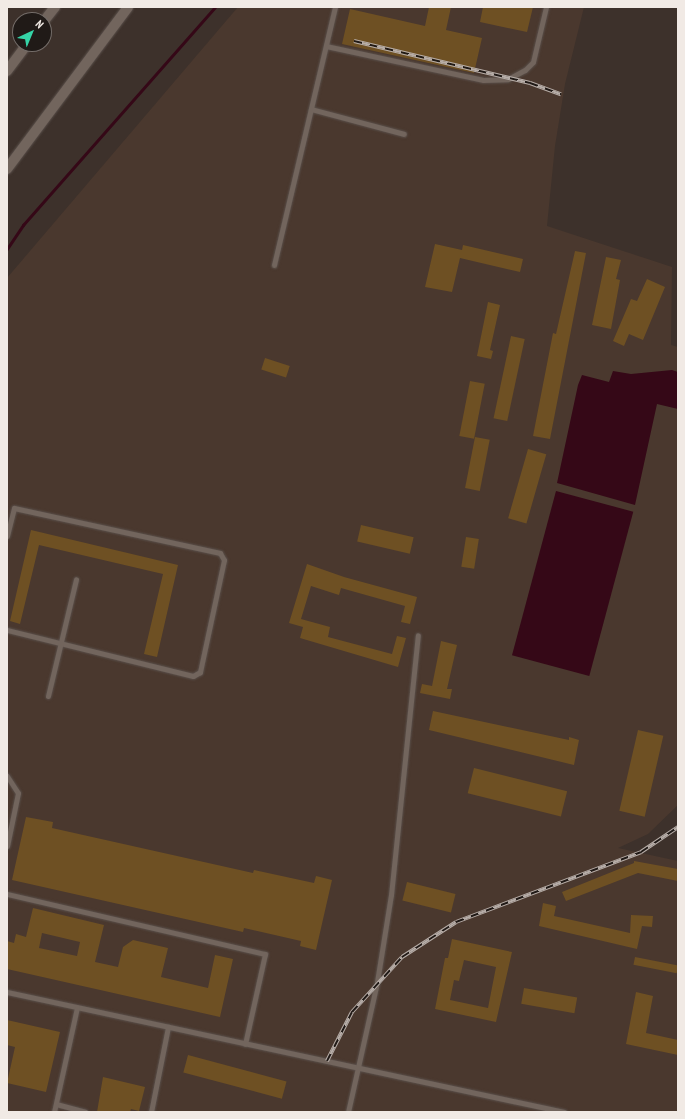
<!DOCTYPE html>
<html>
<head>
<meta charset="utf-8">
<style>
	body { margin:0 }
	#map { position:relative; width:685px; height:1119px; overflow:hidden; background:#3d312b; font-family:"PT Sans Narrow",sans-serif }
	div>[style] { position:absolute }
	.built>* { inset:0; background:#4a382e }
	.water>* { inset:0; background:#350817; transform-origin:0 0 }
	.stream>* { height:2.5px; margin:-1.25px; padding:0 1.25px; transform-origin:1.25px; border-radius:1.25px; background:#350817 }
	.building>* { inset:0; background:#6e5023; transform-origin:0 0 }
	.roads { filter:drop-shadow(0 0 1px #594f4a) drop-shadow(0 0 1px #594f4a) }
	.service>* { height:5px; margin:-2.5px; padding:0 2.5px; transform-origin:2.5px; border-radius:2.5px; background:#72655d }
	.minor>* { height:10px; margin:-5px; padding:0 5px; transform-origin:5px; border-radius:5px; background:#72655d }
	.rail>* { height:4px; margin-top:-2px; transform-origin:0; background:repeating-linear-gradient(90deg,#201a17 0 8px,#b7aea9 0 16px); box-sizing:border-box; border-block:1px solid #b7aea9 }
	span { translate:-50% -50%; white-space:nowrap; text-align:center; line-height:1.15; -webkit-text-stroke:3px #201a17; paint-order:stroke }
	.frame { position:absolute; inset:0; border:8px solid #f1eae5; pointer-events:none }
	.north { position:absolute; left:12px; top:12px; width:40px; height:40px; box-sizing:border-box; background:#201a17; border:1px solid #746d69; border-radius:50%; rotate:44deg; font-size:11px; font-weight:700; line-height:16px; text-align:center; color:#f1eae5 }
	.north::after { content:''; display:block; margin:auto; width:14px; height:18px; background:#35d4a7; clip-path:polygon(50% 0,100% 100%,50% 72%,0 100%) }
</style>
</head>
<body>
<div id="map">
	<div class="built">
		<i style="clip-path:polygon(238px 7px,584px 7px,565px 84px,555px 146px,547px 226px,672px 267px,671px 345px,678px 347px,678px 805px,648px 834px,618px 848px,678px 861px,678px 1112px,7px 1112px,7px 278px)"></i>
	</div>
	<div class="water">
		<i style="clip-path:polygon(672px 370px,678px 372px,678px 409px,657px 404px,635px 505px,557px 483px,578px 385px,582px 375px,609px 382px,613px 371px,631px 374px)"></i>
		<i style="left:556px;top:491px;width:80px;height:170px;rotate:15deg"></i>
	</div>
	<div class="stream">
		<i style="left:7px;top:249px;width:29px;rotate:-56deg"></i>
		<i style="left:23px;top:225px;width:290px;rotate:-48.6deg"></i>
	</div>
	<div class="building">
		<i style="clip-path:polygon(429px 7px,451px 7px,446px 30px,482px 38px,474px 73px,342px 44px,350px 9px,425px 26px)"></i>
		<i style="clip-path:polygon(483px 7px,533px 7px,527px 32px,480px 22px)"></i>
		<i style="clip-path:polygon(435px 244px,462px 250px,463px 245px,523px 259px,520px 272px,460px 258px,452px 292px,425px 287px)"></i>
		<i style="clip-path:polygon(575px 251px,586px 253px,550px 439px,533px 436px,553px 333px,556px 334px)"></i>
		<i style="clip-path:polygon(606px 257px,621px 260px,616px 279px,620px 280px,611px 329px,592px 325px)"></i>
		<i style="clip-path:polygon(647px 279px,665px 287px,643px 340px,629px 334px,624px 346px,613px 341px,631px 299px,637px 301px)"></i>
		<i style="clip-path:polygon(488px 302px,500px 305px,490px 350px,493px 351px,491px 359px,477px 356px)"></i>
		<i style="left:511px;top:336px;width:14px;height:84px;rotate:12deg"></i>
		<i style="left:265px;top:358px;width:26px;height:12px;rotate:18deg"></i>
		<i style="left:470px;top:381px;width:15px;height:56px;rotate:11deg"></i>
		<i style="left:475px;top:437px;width:15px;height:52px;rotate:11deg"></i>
		<i style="left:528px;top:449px;width:19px;height:72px;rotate:16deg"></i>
		<i style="left:361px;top:525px;width:54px;height:17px;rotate:13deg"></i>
		<i style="clip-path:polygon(31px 530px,178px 565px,157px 657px,144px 654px,163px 574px,39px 545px,20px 624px,10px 621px)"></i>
		<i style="left:466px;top:537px;width:13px;height:30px;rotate:9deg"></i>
		<i style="clip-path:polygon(307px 564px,344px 577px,417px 597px,410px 624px,401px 622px,405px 606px,341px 588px,339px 595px,311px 586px,301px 619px,330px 627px,328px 637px,392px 654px,397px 636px,406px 638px,398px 667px,300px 638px,303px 627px,289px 623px)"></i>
		<i style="clip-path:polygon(441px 641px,457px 645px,447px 689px,452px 689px,450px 699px,420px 693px,422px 684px,432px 686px)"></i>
		<i style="clip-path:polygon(433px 711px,569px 740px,569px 737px,579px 740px,574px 765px,429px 730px)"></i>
		<i style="left:638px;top:730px;width:26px;height:83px;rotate:13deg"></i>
		<i style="left:474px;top:768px;width:96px;height:26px;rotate:14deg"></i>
		<i style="clip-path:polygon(26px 817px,53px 822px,52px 828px,253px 873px,254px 870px,314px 883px,316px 876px,332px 880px,316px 950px,300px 946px,301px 941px,244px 928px,243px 932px,12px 880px)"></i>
		<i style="clip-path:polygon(634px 861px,678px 869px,678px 881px,638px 873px,566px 901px,562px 892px,634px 863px)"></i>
		<i style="left:407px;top:882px;width:50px;height:19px;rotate:14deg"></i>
		<i style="clip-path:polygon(543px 903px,556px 906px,554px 916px,630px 933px,631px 915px,653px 916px,652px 927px,642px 926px,637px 949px,539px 926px)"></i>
		<i style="clip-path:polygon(evenodd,33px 908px,104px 925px,95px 962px,118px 967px,123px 947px,133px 940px,168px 948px,161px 977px,208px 988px,215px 955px,233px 959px,220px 1017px,7px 969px,7px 941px,14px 943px,16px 934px,26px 937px,33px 908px,42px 933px,80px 942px,77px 956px,39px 948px,42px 933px)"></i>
		<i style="clip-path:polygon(evenodd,452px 939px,512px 952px,496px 1022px,435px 1009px,445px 958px,448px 958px,452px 939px,464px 960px,496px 967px,488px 1008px,450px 1000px,454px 980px,459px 981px,464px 960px)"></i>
		<i style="left:635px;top:957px;width:44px;height:8px;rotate:11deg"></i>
		<i style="left:524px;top:988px;width:54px;height:16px;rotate:10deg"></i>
		<i style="clip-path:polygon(636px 992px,653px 996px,646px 1033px,678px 1040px,678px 1055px,626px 1044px)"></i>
		<i style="clip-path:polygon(7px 1020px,60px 1032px,46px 1092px,7px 1083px,15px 1047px,7px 1045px)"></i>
		<i style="left:188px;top:1055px;width:102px;height:18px;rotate:15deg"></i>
		<i style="clip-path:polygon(103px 1077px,145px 1087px,139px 1111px,131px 1109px,130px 1112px,97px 1112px)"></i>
	</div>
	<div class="roads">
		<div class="service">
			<i style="left:326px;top:46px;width:161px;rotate:12.2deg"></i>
			<i style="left:483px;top:80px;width:25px;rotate:-2deg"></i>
			<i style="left:508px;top:79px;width:19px;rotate:-28deg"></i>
			<i style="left:525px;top:70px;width:11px;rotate:-45deg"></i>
			<i style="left:533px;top:62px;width:57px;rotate:-76.7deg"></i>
			<i style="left:311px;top:109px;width:96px;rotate:15deg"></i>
			<i style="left:274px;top:265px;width:265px;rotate:-76.7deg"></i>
			<i style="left:7px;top:536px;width:29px;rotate:-76deg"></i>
			<i style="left:14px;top:508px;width:211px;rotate:12.3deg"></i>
			<i style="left:220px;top:553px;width:8px;rotate:60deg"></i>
			<i style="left:224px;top:560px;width:115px;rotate:102.1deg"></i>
			<i style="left:200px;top:672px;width:8px;rotate:150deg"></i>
			<i style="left:193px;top:676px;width:192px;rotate:-166.1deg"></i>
			<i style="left:48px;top:696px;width:120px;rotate:-76.5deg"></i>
			<i style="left:7px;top:776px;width:20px;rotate:57deg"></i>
			<i style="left:18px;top:793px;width:54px;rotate:101.7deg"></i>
			<i style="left:7px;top:894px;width:265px;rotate:13.1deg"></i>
			<i style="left:265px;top:954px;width:92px;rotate:102.5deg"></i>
			<i style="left:7px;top:992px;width:570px;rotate:12.16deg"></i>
			<i style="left:56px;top:1104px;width:30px;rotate:15deg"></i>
			<i style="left:54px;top:1112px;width:107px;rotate:-77.6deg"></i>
			<i style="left:151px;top:1112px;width:87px;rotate:-78.7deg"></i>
			<i style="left:348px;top:1112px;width:133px;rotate:-77.4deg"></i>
			<i style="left:377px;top:982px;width:88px;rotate:-80.9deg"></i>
			<i style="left:391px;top:895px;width:261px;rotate:-84.1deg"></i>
		</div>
		<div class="minor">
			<i style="left:44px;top:21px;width:18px;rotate:-52deg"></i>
			<i style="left:7px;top:71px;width:34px;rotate:-53deg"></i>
			<i style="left:7px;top:169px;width:202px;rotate:-53.2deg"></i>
		</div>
	</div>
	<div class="rail">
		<i style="left:354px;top:41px;width:181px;rotate:13.4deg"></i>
		<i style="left:530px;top:83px;width:33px;rotate:20deg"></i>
		<i style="left:327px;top:1061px;width:55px;rotate:-63deg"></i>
		<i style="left:352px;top:1012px;width:74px;rotate:-47.7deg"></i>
		<i style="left:402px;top:957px;width:64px;rotate:-32.9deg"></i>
		<i style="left:456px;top:922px;width:198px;rotate:-20.7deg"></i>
		<i style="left:641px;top:852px;width:45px;rotate:-34deg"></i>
	</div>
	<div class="frame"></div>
	<div class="north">N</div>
</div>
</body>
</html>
